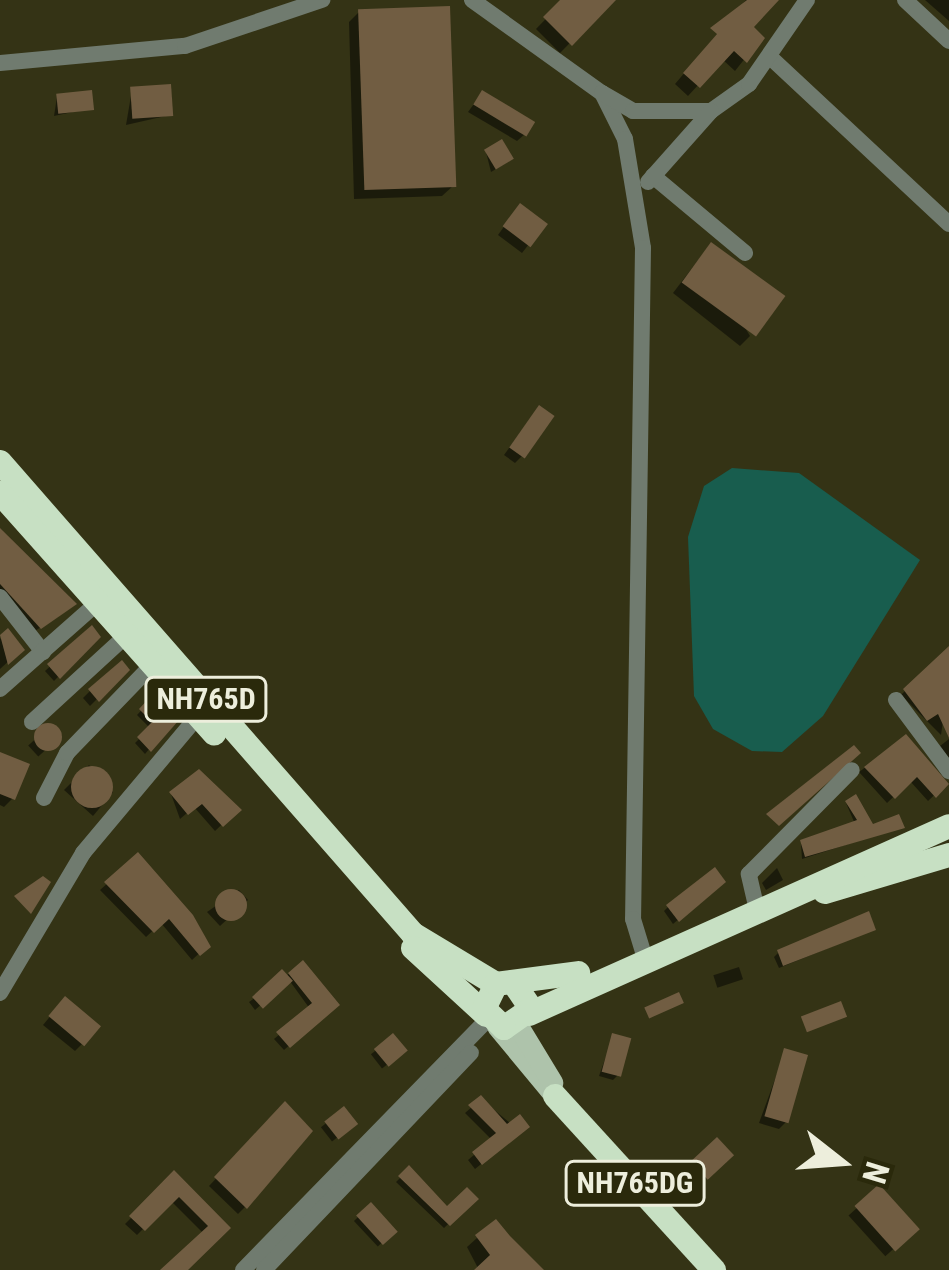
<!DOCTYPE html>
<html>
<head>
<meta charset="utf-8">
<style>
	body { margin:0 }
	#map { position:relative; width:949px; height:1270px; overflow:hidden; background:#343315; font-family:"Roboto Condensed",sans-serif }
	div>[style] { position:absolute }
	.water>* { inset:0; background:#185d4e }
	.shadow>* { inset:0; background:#0007; transform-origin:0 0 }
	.building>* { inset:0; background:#715d42; transform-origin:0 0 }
	.round { border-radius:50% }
	.minor>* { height:16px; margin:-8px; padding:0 8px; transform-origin:8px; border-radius:8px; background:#707b6f }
	.major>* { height:21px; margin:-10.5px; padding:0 10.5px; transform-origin:10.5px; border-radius:10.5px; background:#aec3ab }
	.highway>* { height:24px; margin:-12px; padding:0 12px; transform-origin:12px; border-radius:12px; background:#c7e0c3 }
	span { translate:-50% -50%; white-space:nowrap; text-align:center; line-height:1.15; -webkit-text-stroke:9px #2a290b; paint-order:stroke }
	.shield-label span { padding:3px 9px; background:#2a290b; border:3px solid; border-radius:9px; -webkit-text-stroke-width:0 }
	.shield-label { font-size:30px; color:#edeedc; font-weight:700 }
	.north { position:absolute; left:781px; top:1102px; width:120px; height:120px; -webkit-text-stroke:9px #2a290b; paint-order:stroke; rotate:107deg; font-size:33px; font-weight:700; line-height:48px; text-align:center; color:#edeedc }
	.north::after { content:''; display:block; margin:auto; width:42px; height:54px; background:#edeedc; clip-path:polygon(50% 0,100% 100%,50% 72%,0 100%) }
</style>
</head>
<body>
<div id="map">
	<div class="water">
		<i style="clip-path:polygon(732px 468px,799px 473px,920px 560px,823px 716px,782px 752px,752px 751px,713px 729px,694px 696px,688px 537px,704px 486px)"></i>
	</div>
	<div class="shadow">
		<i style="clip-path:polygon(564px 0,612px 0,560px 53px,536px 29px)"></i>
		<i style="clip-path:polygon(746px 0,775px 0,750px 28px,761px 38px,735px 71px,722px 59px,688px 96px,675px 84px)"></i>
		<i style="clip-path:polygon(925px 0,949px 0,949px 21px)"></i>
		<i style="clip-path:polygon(359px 12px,453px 186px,442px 196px,354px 199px,349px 22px)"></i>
		<i style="clip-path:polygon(132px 90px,170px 115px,126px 125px)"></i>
		<i style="clip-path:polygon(482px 93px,525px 134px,517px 141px,468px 112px)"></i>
		<i style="clip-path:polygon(57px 97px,91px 108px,54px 116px)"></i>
		<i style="clip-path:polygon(486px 152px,506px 163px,491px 172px)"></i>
		<i style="clip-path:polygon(513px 214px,544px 225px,522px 253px,498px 235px)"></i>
		<i style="clip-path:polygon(702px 255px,750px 336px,740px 346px,673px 293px)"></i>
		<i style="clip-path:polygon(532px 416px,522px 456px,515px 463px,504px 455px)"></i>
		<i style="clip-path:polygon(0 531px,69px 608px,35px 631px,0 592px)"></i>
		<i style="clip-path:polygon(91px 629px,97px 637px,54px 681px,45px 671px)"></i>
		<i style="clip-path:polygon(8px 633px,21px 650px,0 669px,0 639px)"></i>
		<i style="clip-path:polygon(937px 658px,949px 679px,941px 735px,901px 695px)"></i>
		<i style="clip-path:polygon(126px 670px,90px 706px,83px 698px,90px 691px)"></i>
		<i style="clip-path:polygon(152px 699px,174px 720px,145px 754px,135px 743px,150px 728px,137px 715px)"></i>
		<i style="left:52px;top:724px;width:15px;height:32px;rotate:48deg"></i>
		<i style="clip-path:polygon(905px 738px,947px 783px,928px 801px,910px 781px,887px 803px,859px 772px)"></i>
		<i style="clip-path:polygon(949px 739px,949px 759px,940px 746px)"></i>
		<i style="clip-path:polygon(0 755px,13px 798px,4px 807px,0 805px)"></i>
		<i style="clip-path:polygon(89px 765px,113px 792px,93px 816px,64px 790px)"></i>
		<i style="clip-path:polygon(171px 794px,237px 810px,215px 831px,194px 807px,180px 819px)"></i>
		<i style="clip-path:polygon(846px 803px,872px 827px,901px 827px,802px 859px,801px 844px,855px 824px)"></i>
		<i style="clip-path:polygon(138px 856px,207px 946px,192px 960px,161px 923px,146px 937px,100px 890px)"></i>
		<i style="clip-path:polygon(777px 868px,783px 880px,766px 890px,762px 883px)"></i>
		<i style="clip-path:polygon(722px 882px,673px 924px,664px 911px,668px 907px)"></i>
		<i style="clip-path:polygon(239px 890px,248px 900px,220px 926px,207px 912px)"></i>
		<i style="clip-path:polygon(873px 930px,779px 968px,774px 957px,779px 952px)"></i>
		<i style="clip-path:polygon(303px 964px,336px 1005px,284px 1050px,274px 1039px,310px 1009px,289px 980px,255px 1010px,249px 1002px)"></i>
		<i style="left:739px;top:967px;width:13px;height:27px;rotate:72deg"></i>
		<i style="clip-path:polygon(58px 1007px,82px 1044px,75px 1051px,43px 1025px)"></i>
		<i style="left:393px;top:1037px;width:18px;height:28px;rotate:52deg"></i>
		<i style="clip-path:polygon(613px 1037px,617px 1076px,613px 1080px,599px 1076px)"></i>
		<i style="clip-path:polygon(785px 1052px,786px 1122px,779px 1129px,759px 1123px)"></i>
		<i style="clip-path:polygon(481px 1099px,521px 1132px,475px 1169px,468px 1160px,492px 1140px,465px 1113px)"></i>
		<i style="clip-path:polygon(285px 1105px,245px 1207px,238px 1214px,209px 1186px)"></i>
		<i style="left:343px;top:1110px;width:18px;height:28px;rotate:52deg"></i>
		<i style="left:717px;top:1142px;width:18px;height:38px;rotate:45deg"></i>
		<i style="clip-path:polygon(409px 1169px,447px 1210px,474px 1199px,444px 1228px,396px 1182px)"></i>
		<i style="clip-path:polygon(174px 1175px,227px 1228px,184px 1270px,165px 1270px,204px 1234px,171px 1201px,137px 1235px,125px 1224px)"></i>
		<i style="left:879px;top:1188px;width:55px;height:41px;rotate:48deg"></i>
		<i style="left:370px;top:1206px;width:35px;height:22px;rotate:47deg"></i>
		<i style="clip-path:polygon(477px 1238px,540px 1270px,479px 1270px,467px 1247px)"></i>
	</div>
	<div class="building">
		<i style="clip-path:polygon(560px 0,616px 0,572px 46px,543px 17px)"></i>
		<i style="clip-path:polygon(747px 0,779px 0,754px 27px,765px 38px,747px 63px,734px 51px,700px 88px,683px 73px,717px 34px,710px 28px)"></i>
		<i style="left:450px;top:6px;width:181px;height:92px;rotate:88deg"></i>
		<i style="left:171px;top:84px;width:32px;height:41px;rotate:86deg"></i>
		<i style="left:92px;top:90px;width:20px;height:36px;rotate:84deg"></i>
		<i style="left:482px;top:90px;width:62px;height:17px;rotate:31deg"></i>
		<i style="left:502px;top:139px;width:23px;height:21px;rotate:59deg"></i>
		<i style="left:520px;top:203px;width:35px;height:29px;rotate:37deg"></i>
		<i style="left:711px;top:242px;width:92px;height:50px;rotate:36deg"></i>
		<i style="left:539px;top:405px;width:19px;height:52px;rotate:35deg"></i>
		<i style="clip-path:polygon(0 528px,77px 604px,41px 629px,0 584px)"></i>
		<i style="clip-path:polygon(92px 625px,101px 637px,60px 679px,47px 664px)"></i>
		<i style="clip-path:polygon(8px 628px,25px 650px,8px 665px,0 635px)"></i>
		<i style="clip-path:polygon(949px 646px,949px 738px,938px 714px,927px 721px,903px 689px)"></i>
		<i style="clip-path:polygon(122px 660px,130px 670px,99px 702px,88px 689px)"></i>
		<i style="clip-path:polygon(152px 695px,179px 720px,151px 752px,137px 737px,152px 722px,139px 709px)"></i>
		<i class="round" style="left:34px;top:723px;width:28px;height:28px"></i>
		<i style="clip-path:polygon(906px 734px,949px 784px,936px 798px,917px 777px,895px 799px,864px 767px)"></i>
		<i style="clip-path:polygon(854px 745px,861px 753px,779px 826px,766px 814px)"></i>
		<i style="clip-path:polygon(0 752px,30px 764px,15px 800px,0 794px)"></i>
		<i class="round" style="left:71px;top:766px;width:42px;height:42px"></i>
		<i style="clip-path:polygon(199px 769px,242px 810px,223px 827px,202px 804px,188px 815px,169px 792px)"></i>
		<i style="clip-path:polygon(856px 794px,873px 824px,899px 814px,905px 828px,805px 857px,800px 840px,857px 820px,845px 801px)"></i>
		<i style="clip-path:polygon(138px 852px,193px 915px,211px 947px,200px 956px,169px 919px,154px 933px,104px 882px)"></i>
		<i style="clip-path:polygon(715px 867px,726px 882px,679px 922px,666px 905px)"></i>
		<i style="clip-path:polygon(43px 876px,51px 882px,31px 914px,14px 896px)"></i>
		<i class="round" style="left:215px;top:889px;width:32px;height:32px"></i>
		<i style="clip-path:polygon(869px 911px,876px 930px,783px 966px,777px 950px)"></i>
		<i style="clip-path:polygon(303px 960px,340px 1005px,290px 1048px,276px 1032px,312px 1003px,288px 973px)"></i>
		<i style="left:282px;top:969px;width:16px;height:41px;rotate:47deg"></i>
		<i style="left:679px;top:992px;width:12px;height:38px;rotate:66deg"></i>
		<i style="left:65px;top:996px;width:47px;height:26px;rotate:40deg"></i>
		<i style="left:841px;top:1001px;width:17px;height:43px;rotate:69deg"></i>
		<i style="left:393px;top:1033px;width:23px;height:25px;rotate:50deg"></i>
		<i style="left:612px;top:1033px;width:20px;height:40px;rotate:15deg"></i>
		<i style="left:784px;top:1048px;width:25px;height:71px;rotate:16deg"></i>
		<i style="clip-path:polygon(481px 1095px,507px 1124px,520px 1114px,530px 1127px,482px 1165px,472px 1152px,496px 1133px,468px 1105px)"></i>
		<i style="clip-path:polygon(285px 1101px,313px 1131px,247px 1209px,214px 1177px)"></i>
		<i style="left:344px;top:1106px;width:23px;height:25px;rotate:52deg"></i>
		<i style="left:717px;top:1137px;width:25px;height:36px;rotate:47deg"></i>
		<i style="clip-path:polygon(409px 1165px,447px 1206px,467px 1187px,479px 1199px,450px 1226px,398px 1176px)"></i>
		<i style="clip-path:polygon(174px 1170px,231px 1228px,188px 1270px,160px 1270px,208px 1226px,179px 1197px,145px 1231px,129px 1216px)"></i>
		<i style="left:879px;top:1184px;width:61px;height:33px;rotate:48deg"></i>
		<i style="left:371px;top:1202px;width:40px;height:20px;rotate:48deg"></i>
		<i style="clip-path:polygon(496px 1219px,510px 1236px,544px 1270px,474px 1270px,490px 1255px,475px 1235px)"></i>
	</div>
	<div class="minor">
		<i style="left:472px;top:0;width:160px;rotate:35.6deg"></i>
		<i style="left:602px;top:93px;width:51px;rotate:63.4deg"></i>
		<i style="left:625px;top:139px;width:110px;rotate:80.6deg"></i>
		<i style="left:643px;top:248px;width:671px;rotate:90.85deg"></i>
		<i style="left:633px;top:919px;width:39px;rotate:73deg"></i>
		<i style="left:905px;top:0;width:60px;rotate:43deg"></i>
		<i style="left:770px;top:57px;width:245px;rotate:43deg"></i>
		<i style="left:0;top:63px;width:186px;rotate:-5.3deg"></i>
		<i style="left:185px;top:46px;width:145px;rotate:-18.6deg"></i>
		<i style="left:602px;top:93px;width:36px;rotate:30deg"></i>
		<i style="left:633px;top:111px;width:78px"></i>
		<i style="left:711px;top:111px;width:47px;rotate:-35.4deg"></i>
		<i style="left:749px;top:84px;width:102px;rotate:-55.4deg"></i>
		<i style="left:653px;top:176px;width:120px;rotate:39.9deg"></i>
		<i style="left:648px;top:182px;width:95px;rotate:-48.4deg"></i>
		<i style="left:0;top:597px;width:70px;rotate:52deg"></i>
		<i style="left:0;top:689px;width:128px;rotate:-41.5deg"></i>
		<i style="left:896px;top:700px;width:89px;rotate:53.3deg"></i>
		<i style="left:32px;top:722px;width:127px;rotate:-42.5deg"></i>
		<i style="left:44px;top:798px;width:51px;rotate:-62.9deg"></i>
		<i style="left:67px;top:753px;width:122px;rotate:-46deg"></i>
		<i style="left:757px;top:910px;width:37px;rotate:-103deg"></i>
		<i style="left:749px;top:874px;width:146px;rotate:-45.3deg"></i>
		<i style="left:0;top:993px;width:163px;rotate:-59.3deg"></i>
		<i style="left:83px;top:853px;width:180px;rotate:-50deg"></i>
		<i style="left:243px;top:1270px;width:351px;rotate:-45.7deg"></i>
		<i style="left:264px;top:1270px;width:300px;rotate:-46.4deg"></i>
	</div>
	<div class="major">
		<i style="left:497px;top:1026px;width:91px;rotate:50.4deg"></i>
		<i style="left:518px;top:1026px;width:66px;rotate:58.7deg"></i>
	</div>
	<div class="highway">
		<i style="left:0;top:462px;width:627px;rotate:48.81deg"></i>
		<i style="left:413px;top:934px;width:97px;rotate:31.1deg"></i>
		<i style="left:0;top:493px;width:322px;rotate:48.3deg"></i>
		<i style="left:825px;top:892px;width:129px;rotate:-16.6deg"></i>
		<i style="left:413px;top:948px;width:99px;rotate:42.5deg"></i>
		<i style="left:513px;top:982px;width:32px;rotate:56deg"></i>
		<i style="left:531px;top:1009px;width:33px;rotate:145deg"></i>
		<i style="left:504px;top:1028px;width:28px;rotate:-136deg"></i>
		<i style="left:484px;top:1009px;width:28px;rotate:-64deg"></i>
		<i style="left:496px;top:984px;width:83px;rotate:-7.6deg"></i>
		<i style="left:529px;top:1014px;width:460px;rotate:-24.1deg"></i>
		<i style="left:555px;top:1096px;width:236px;rotate:47.6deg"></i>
	</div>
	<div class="shield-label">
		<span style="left:206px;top:699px">NH765D</span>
		<span style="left:635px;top:1183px">NH765DG</span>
	</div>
	<div class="north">N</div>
</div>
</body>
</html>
